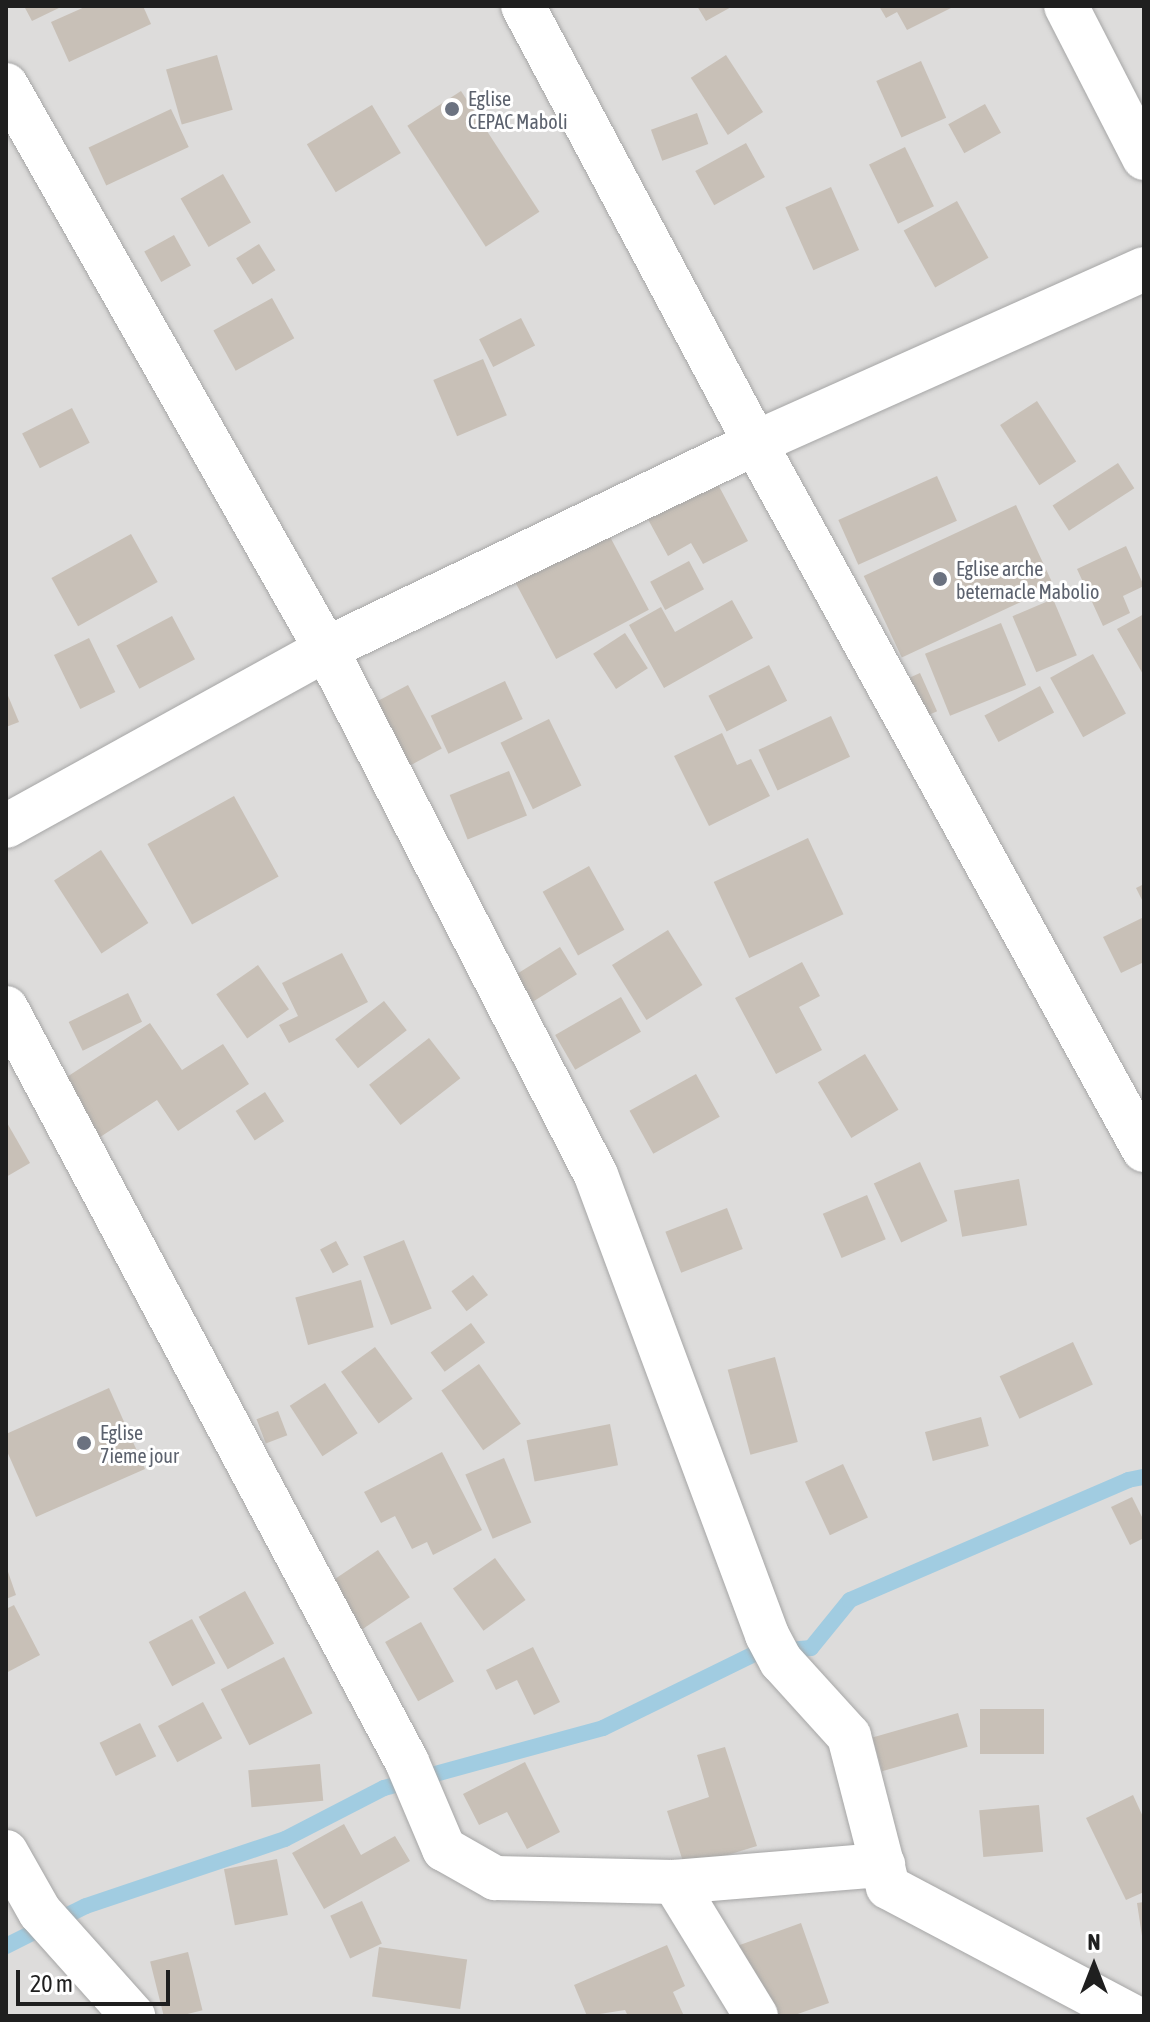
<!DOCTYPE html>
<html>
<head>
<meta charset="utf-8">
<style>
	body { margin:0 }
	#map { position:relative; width:1150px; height:2022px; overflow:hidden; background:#f0ede4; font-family:"Asap Condensed",sans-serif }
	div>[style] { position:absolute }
	.residential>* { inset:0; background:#dddcdb; transform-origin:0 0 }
	.stream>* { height:16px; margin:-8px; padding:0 8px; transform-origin:8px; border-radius:8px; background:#a1cce1 }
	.building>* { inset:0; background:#c8c0b7; transform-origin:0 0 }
	.roads { filter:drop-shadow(0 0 2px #a6a6a6) drop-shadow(0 0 2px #a6a6a6) }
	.minor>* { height:44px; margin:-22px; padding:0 22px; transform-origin:22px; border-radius:22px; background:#fff }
	.dots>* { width:22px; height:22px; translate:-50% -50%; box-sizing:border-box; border:4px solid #fff; border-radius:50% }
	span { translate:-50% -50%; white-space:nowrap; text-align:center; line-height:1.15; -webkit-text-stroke:6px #fff; paint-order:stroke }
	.worship-label { font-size:20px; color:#5b616d }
	.left { translate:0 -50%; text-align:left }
	.frame { position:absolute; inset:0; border:8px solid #1f1f1f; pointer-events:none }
	.north { position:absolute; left:1054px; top:1926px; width:80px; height:80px; -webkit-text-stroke:6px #fff; paint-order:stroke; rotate:0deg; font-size:22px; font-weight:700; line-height:32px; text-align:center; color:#1f1f1f }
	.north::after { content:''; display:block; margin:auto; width:28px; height:36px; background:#1f1f1f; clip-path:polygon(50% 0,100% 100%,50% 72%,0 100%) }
	.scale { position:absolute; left:16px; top:1970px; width:154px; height:36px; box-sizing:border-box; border:4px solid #1f1f1f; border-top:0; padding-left:10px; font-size:24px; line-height:28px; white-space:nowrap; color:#1f1f1f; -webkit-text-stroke:6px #fff; paint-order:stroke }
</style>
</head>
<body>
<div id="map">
	<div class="residential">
		<i style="left:6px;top:6px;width:1138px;height:2010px"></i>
	</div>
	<div class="stream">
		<i style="left:6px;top:1946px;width:89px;rotate:-26.6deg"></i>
		<i style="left:86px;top:1906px;width:210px;rotate:-18.6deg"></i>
		<i style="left:285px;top:1839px;width:111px;rotate:-27.3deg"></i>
		<i style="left:384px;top:1788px;width:227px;rotate:-15.3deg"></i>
		<i style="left:603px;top:1728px;width:170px;rotate:-26.1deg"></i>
		<i style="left:756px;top:1653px;width:55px;rotate:-5.2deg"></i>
		<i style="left:811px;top:1648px;width:62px;rotate:-50.9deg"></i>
		<i style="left:850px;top:1600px;width:303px;rotate:-23.3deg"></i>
		<i style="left:1128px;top:1480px;width:16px;rotate:-11deg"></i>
	</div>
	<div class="building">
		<i style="clip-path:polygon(24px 6px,63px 6px,32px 21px)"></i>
		<i style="clip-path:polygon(87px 6px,143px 6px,151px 24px,69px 62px,51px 22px)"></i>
		<i style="clip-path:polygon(697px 6px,733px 6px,706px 21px)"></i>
		<i style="clip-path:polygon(879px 6px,950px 6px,951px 8px,907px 30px,897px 12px,886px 18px)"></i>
		<i style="left:217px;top:55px;width:57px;height:53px;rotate:74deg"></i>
		<i style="left:726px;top:55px;width:68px;height:42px;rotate:57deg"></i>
		<i style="left:921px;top:61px;width:62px;height:49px;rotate:66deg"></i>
		<i style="left:461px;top:91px;width:144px;height:64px;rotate:57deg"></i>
		<i style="left:985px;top:104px;width:33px;height:42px;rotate:61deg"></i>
		<i style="left:372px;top:105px;width:56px;height:76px;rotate:59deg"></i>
		<i style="left:171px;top:109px;width:42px;height:91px;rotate:65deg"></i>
		<i style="left:697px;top:113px;width:33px;height:49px;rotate:70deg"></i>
		<i style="left:746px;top:143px;width:39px;height:58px;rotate:61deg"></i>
		<i style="left:905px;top:147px;width:66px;height:40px;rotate:64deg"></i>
		<i style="left:223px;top:174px;width:56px;height:49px;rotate:60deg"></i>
		<i style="left:831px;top:187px;width:69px;height:50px;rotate:66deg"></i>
		<i style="left:957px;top:201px;width:65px;height:61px;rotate:61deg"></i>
		<i style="left:174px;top:235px;width:35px;height:34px;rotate:61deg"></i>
		<i style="left:259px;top:244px;width:31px;height:27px;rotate:58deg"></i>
		<i style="left:272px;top:298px;width:46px;height:67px;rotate:61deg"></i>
		<i style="left:521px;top:318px;width:31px;height:47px;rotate:63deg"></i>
		<i style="left:483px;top:359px;width:61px;height:54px;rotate:67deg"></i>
		<i style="left:1037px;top:401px;width:72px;height:44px;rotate:57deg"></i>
		<i style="left:72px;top:408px;width:39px;height:56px;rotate:63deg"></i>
		<i style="left:1118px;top:463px;width:30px;height:78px;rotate:57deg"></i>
		<i style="clip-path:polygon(713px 475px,748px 541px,703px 564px,691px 543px,668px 556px,644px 512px)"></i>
		<i style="left:937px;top:476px;width:49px;height:108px;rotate:66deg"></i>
		<i style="left:1016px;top:505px;width:90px;height:168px;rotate:65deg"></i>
		<i style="left:608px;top:533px;width:87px;height:105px;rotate:62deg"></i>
		<i style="left:131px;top:534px;width:55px;height:91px;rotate:61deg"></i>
		<i style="clip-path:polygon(1126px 546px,1144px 586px,1123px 596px,1130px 613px,1103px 626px,1077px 569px)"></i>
		<i style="left:689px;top:561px;width:32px;height:44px;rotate:62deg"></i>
		<i style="left:1053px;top:599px;width:61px;height:44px;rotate:67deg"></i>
		<i style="clip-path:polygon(732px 600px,753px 638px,664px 688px,629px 625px,661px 607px,675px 632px)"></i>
		<i style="clip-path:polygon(1144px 614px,1144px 676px,1117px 629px)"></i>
		<i style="left:172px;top:616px;width:49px;height:63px;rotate:62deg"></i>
		<i style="left:1001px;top:623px;width:67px;height:82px;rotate:68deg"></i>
		<i style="left:625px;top:633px;width:42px;height:38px;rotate:57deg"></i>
		<i style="left:89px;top:638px;width:60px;height:39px;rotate:64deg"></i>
		<i style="left:1093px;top:654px;width:68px;height:49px;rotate:61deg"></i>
		<i style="left:769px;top:665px;width:40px;height:68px;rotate:63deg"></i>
		<i style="left:920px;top:673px;width:42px;height:25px;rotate:66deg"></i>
		<i style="left:505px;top:681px;width:42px;height:82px;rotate:65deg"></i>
		<i style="left:408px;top:685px;width:72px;height:38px;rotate:62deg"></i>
		<i style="left:1040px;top:686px;width:30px;height:63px;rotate:62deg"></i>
		<i style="clip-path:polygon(6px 691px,19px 722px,6px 727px)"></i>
		<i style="left:831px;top:716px;width:45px;height:80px;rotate:65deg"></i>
		<i style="left:549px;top:719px;width:74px;height:54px;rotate:64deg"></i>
		<i style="clip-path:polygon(722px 733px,737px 765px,751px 759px,770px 796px,709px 826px,674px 756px)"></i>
		<i style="left:509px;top:771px;width:48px;height:64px;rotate:68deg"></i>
		<i style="left:234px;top:796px;width:92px;height:99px;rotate:61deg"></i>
		<i style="left:808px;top:838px;width:84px;height:104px;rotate:65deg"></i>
		<i style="left:101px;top:850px;width:87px;height:56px;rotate:57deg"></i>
		<i style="left:589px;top:866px;width:73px;height:53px;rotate:61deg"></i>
		<i style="clip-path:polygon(1144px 884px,1144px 904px,1136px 888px)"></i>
		<i style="clip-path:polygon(1144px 917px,1144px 962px,1121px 973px,1103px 937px)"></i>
		<i style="left:668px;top:930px;width:65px;height:66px;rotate:58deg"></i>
		<i style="left:560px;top:947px;width:32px;height:62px;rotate:58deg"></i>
		<i style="clip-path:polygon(342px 953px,368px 1002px,289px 1043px,279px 1025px,298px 1016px,282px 983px)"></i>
		<i style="clip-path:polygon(802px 962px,820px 996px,799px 1007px,822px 1050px,776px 1074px,735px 998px)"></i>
		<i style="left:258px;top:965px;width:54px;height:51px;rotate:55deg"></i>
		<i style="left:128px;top:993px;width:32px;height:66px;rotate:64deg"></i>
		<i style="left:621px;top:997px;width:40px;height:76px;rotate:60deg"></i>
		<i style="left:384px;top:1001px;width:37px;height:62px;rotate:52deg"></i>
		<i style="clip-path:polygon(150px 1023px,182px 1070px,223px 1044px,249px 1084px,178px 1131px,157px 1100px,94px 1141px,56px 1084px)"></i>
		<i style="left:429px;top:1038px;width:51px;height:76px;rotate:52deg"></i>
		<i style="left:865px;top:1054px;width:65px;height:55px;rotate:59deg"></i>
		<i style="left:696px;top:1074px;width:49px;height:76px;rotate:61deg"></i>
		<i style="left:265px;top:1092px;width:35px;height:35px;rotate:57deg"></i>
		<i style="clip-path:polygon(6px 1121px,30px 1163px,6px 1177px)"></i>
		<i style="left:920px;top:1162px;width:65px;height:51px;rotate:65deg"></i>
		<i style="left:1019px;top:1179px;width:47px;height:66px;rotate:80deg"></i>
		<i style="left:867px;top:1195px;width:48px;height:48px;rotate:67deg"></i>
		<i style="left:727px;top:1208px;width:44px;height:66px;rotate:69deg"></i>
		<i style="left:404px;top:1240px;width:74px;height:44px;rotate:68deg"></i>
		<i style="left:336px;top:1241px;width:27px;height:18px;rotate:62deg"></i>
		<i style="left:473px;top:1275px;width:25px;height:27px;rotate:53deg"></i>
		<i style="left:361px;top:1280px;width:49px;height:68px;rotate:75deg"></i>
		<i style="left:471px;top:1323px;width:24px;height:50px;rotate:54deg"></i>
		<i style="left:1073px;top:1342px;width:47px;height:81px;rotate:65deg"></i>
		<i style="left:375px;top:1347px;width:64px;height:42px;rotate:54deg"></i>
		<i style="left:775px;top:1357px;width:88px;height:49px;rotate:75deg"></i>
		<i style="left:479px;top:1364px;width:73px;height:46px;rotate:55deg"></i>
		<i style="left:325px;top:1383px;width:60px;height:42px;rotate:57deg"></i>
		<i style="clip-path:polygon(109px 1388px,145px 1469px,36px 1517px,6px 1449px,6px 1434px)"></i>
		<i style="left:278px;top:1411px;width:26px;height:23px;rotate:69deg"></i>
		<i style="left:981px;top:1417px;width:30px;height:58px;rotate:75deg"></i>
		<i style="left:610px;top:1424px;width:42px;height:85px;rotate:79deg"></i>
		<i style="clip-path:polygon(442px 1452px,482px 1530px,433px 1555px,427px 1542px,412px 1549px,395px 1516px,381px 1523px,364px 1492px)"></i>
		<i style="left:504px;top:1458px;width:70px;height:42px;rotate:67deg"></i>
		<i style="left:843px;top:1464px;width:59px;height:42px;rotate:65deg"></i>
		<i style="clip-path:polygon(1132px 1497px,1144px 1521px,1144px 1538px,1130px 1545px,1111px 1507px)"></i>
		<i style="left:378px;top:1550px;width:57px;height:60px;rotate:56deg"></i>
		<i style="left:495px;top:1558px;width:52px;height:52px;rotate:54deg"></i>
		<i style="clip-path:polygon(6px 1566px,16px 1595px,6px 1599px)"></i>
		<i style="left:245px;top:1591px;width:60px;height:53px;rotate:61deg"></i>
		<i style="clip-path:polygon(14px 1605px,40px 1655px,6px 1673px,6px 1609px)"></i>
		<i style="left:192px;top:1619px;width:50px;height:49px;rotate:62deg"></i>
		<i style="left:421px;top:1622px;width:68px;height:41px;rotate:61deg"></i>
		<i style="clip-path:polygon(533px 1647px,560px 1702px,534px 1715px,517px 1680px,496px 1690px,486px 1670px)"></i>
		<i style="left:284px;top:1657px;width:63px;height:71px;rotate:63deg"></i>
		<i style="left:203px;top:1702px;width:41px;height:51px;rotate:62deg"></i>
		<i style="left:980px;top:1709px;width:64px;height:45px"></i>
		<i style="left:958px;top:1713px;width:35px;height:89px;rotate:74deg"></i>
		<i style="left:140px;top:1723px;width:37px;height:45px;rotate:64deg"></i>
		<i style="clip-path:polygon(725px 1747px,757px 1846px,685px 1868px,667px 1811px,709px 1797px,697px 1755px)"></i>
		<i style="clip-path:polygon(525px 1762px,560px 1832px,527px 1849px,507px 1812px,479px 1825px,463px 1794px)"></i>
		<i style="left:320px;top:1764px;width:37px;height:72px;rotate:85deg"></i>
		<i style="clip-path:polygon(1133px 1795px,1144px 1819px,1144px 1892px,1126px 1900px,1086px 1818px)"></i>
		<i style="left:1039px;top:1805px;width:47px;height:60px;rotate:85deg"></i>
		<i style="clip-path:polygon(344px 1824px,361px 1855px,395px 1836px,410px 1861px,324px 1909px,292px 1853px)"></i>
		<i style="left:277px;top:1859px;width:57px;height:54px;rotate:79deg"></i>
		<i style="left:362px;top:1901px;width:47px;height:35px;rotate:65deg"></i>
		<i style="clip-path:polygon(1144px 1902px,1144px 1936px,1142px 1936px,1137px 1903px)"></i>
		<i style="clip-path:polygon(801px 1923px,829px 2003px,792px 2016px,762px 2016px,737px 1946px)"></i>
		<i style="clip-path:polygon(667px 1945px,685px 1986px,673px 1992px,684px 2016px,628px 2016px,625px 2010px,587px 2016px,574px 1985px)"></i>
		<i style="left:379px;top:1947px;width:89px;height:50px;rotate:8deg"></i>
		<i style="left:188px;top:1952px;width:60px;height:39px;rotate:76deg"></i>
	</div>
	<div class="roads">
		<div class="minor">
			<i style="left:523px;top:6px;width:495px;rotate:62deg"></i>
			<i style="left:755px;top:443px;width:807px;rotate:61.18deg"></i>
			<i style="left:1066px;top:6px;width:171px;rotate:62.8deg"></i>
			<i style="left:6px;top:85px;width:648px;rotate:60.43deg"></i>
			<i style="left:326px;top:649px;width:591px;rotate:62.83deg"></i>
			<i style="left:596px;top:1175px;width:491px;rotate:69.6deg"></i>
			<i style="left:767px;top:1635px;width:30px;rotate:62deg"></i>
			<i style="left:781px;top:1661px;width:101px;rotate:47.8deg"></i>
			<i style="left:849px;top:1736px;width:156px;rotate:75.5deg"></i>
			<i style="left:888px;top:1887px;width:276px;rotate:27.9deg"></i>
			<i style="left:6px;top:826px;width:366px;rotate:-28.9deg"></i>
			<i style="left:326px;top:649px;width:476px;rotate:-25.6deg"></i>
			<i style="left:755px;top:443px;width:426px;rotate:-24.1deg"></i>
			<i style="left:6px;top:1008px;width:854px;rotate:61.99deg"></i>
			<i style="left:407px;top:1762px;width:95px;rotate:67deg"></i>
			<i style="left:444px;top:1849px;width:59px;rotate:29.6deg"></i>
			<i style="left:495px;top:1878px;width:179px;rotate:1.3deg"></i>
			<i style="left:674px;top:1882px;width:210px;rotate:-4.7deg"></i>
			<i style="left:6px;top:1852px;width:69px;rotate:60.5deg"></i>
			<i style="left:40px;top:1912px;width:140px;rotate:48.2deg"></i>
			<i style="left:674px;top:1882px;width:157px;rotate:58.5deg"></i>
		</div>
	</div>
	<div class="dots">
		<i style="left:452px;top:109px;background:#6b7280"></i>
		<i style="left:940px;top:579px;background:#6b7280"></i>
		<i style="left:84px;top:1443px;background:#6b7280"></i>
	</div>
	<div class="worship-label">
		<span class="left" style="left:468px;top:110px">Eglise<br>CEPAC Maboli</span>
		<span class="left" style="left:956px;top:580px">Eglise arche<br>beternacle Mabolio</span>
		<span class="left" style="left:100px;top:1444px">Eglise<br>7ieme jour</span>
	</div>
	<div class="frame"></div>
	<div class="north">N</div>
	<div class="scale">20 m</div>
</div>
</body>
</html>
